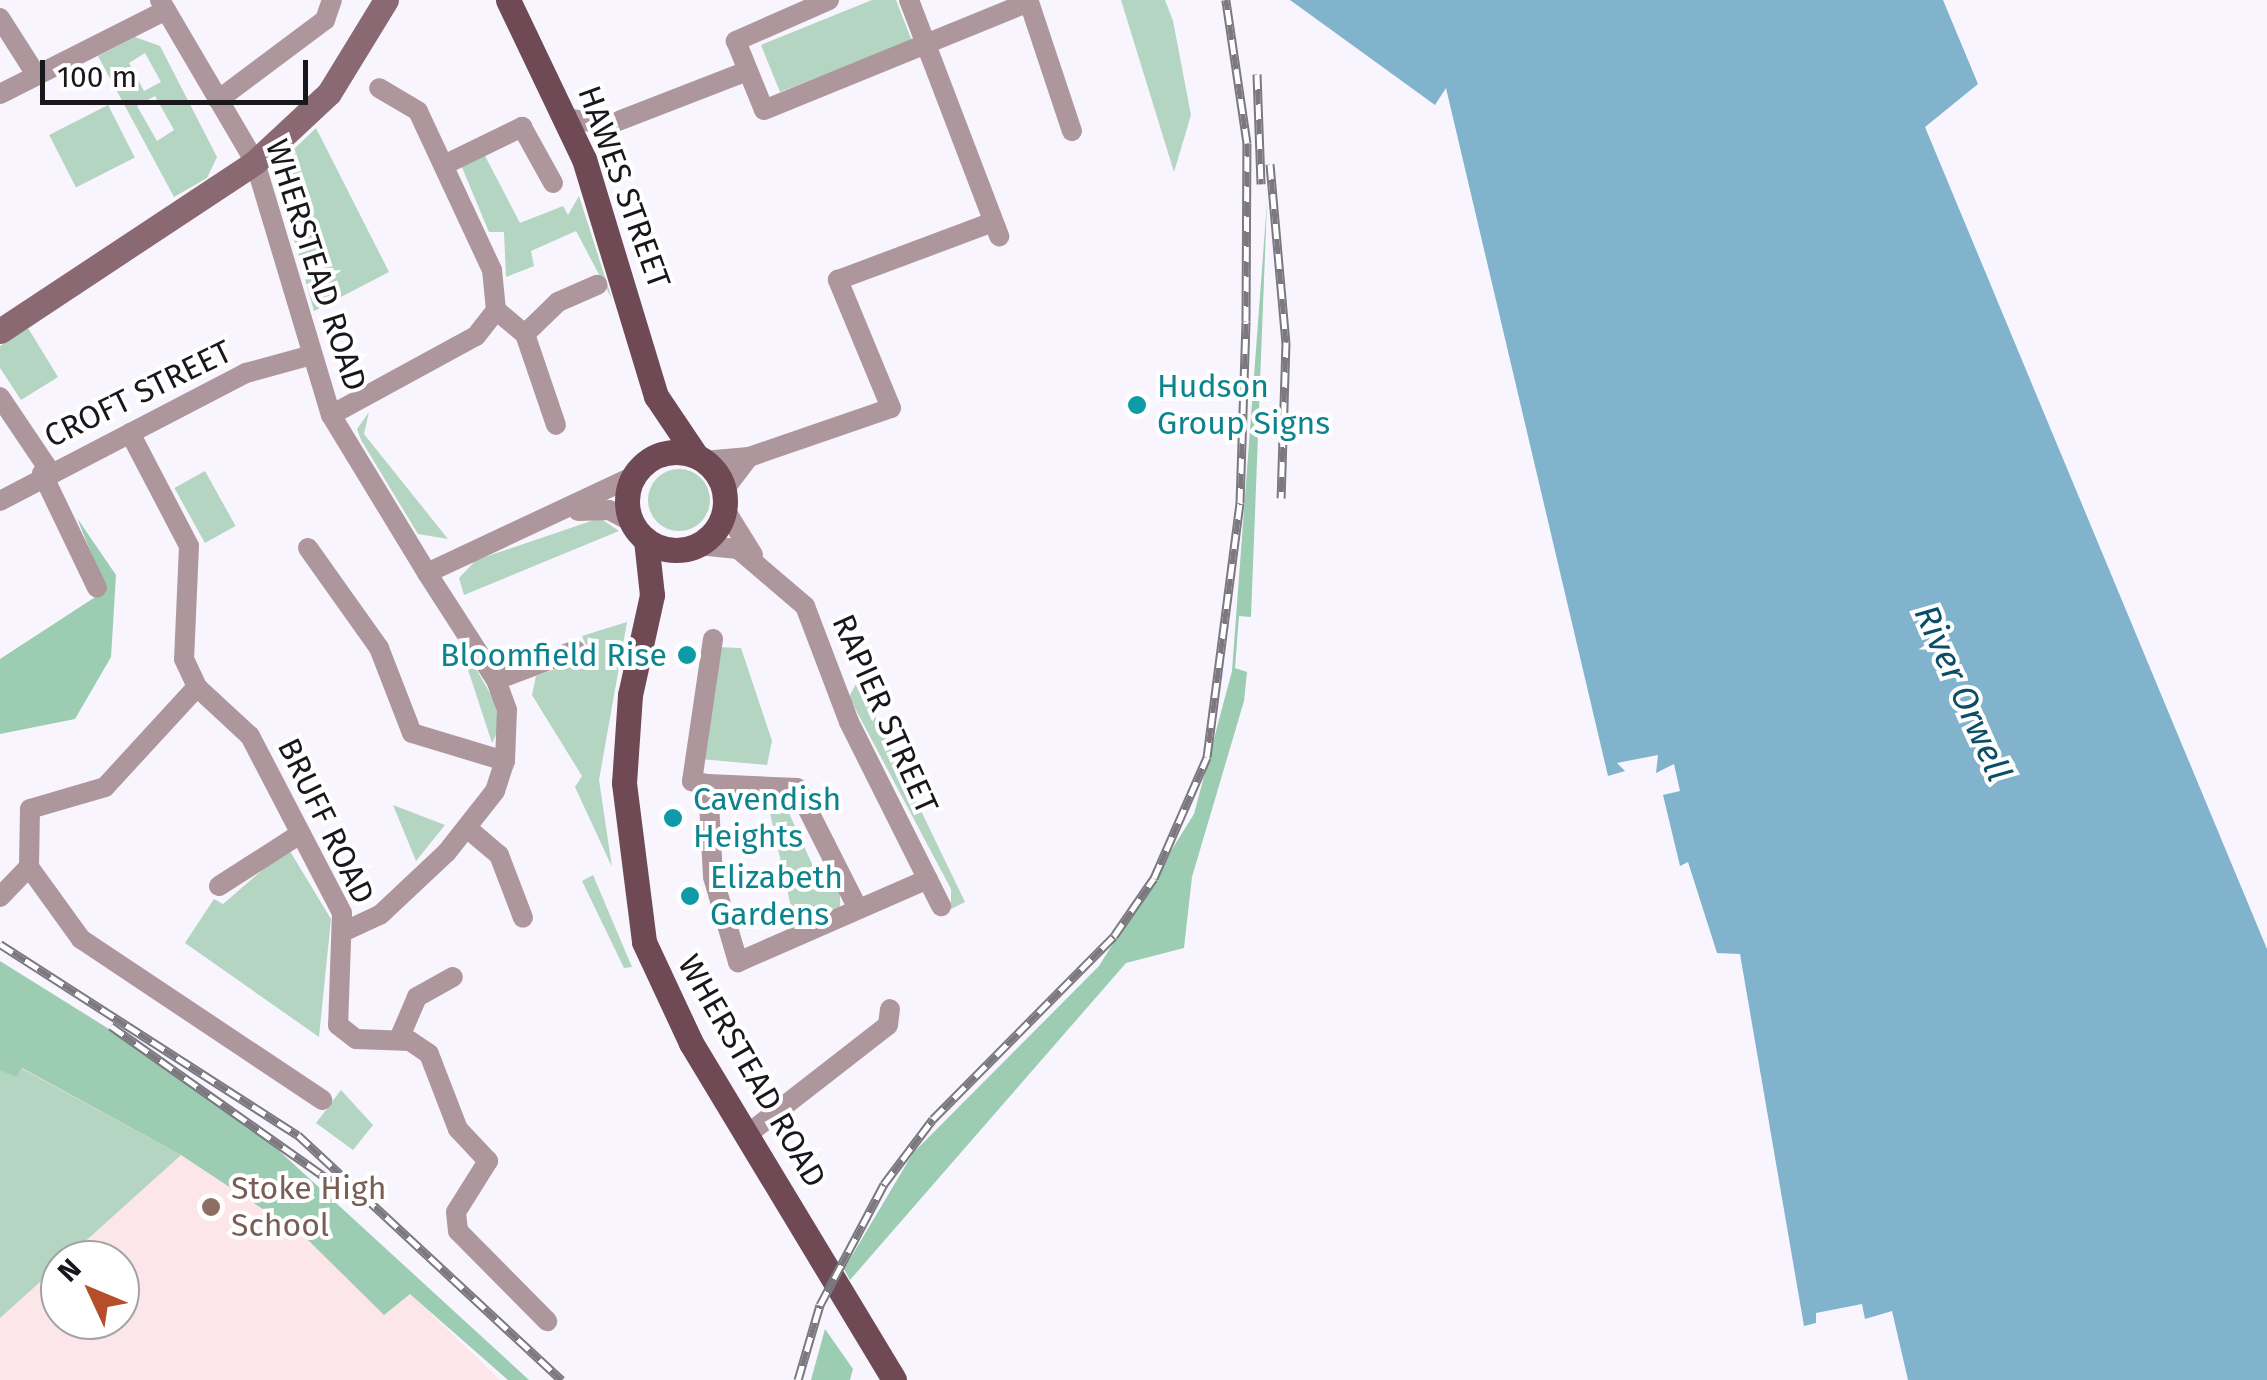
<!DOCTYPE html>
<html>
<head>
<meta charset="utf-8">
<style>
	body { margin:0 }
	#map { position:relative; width:2267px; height:1380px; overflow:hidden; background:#f8f5ff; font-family:"Fira Sans",sans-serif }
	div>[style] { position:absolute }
	.education>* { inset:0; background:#fce6ea }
	.green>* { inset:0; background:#b3d5c2; transform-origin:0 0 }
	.round { border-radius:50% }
	.forest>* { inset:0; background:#9cccb1 }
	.water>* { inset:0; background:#82b3cc }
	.street>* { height:20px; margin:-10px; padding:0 10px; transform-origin:10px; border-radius:10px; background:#ae979c }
	.secondary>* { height:25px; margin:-12.5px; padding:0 12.5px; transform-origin:12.5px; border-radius:12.5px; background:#8a6972 }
	.primary>* { height:25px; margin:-12.5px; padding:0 12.5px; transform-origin:12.5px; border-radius:12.5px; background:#6f4954 }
	.primary>.ring { margin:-12.5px; padding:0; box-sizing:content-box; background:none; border:25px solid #6f4954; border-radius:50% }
	.rail>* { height:9px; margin-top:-4.5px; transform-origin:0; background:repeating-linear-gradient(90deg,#fff 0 15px,#7b7880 0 30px); box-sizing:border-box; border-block:2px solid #7b7880 }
	.dots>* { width:28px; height:28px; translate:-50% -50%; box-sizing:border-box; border:5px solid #fff; border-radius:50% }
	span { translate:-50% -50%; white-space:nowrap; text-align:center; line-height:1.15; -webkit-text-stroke:8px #fff; paint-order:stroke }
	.street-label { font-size:32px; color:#19171c }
	.culture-label { font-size:32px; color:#0d838f }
	.left { translate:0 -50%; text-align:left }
	.right { translate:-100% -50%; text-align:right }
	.education-label { font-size:32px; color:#785e54 }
	.water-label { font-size:35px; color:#0b4e67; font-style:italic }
	.north { position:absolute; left:40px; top:1240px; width:100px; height:100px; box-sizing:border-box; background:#fff; border:2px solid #a3a2a4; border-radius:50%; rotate:314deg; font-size:28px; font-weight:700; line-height:40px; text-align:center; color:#19171c }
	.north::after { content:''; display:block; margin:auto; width:35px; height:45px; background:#b54e29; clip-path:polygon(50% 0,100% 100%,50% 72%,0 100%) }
	.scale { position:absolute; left:40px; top:60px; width:268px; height:45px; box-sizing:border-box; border:5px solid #19171c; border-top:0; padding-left:12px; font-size:30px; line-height:35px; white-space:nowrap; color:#19171c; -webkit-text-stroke:8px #fff; paint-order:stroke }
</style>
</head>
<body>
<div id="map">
	<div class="education">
		<i style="clip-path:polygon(evenodd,0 1021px,395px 1279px,500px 1380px,0 1380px,0 1021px,60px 1260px,120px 1260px,120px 1320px,60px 1320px,60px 1260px)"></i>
	</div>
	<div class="green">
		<i style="clip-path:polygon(872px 0,896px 0,912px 41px,780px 92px,761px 45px)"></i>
		<i style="clip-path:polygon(1121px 0,1165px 0,1173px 21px,1191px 115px,1174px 172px)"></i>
		<i style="clip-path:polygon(evenodd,135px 37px,160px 46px,217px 157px,207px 178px,174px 197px,98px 56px,135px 37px,145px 53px,161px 82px,144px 91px,129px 63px,145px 53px,135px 37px,155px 96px,174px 130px,157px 141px,137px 106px,155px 96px)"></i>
		<i style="left:108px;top:105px;width:59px;height:66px;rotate:63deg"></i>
		<i style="clip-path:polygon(316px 128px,389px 272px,314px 311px,281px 193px,290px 153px)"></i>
		<i style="clip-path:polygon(484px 154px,520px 223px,563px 206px,568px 215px,579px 196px,612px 299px,576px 231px,531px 251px,534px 266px,506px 277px,504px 232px,489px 232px,461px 165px)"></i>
		<i style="clip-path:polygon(28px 328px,58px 377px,21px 400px,0 368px,0 346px)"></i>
		<i style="clip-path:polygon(369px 412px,364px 434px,448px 539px,418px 534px,361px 440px,357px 429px)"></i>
		<i class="round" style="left:648px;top:469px;width:62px;height:62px"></i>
		<i style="left:205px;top:471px;width:63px;height:35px;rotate:61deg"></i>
		<i style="clip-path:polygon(600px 518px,619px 531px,464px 595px,459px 578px,476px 560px)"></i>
		<i style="clip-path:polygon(627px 622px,599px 780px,612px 867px,575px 787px,582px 776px,532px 695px,536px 676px,591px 656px,582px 636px)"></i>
		<i style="clip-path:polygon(457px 636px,494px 700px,500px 727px,492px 743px)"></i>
		<i style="clip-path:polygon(715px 647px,741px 648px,772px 741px,767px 765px,700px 759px)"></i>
		<i style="clip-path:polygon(858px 680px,965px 902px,951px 909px,951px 889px,849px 697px)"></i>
		<i style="clip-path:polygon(393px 805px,445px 825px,416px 861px)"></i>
		<i style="clip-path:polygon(770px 813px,789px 813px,817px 875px,840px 886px,840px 907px,795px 925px)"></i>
		<i style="clip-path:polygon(288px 848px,331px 919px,319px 1037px,185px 943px,214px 899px,223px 904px)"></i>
		<i style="clip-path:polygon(593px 875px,632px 967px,624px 968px,582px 881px)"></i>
		<i style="clip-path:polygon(6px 1060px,181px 1155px,0 1318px,0 1065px)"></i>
		<i style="clip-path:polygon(341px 1090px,373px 1125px,353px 1150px,316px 1123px)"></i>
	</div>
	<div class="forest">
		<i style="clip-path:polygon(1267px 202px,1251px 617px,1239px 616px,1235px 668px,1247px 672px,1244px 701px,1192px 877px,1184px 948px,1126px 963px,850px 1280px,844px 1269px,913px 1153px,1099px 966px,1194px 814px,1232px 671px)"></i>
		<i style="clip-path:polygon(77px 518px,116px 575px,111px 657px,75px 719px,0 734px,0 659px,106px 590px)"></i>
		<i style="clip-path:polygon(0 961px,226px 1102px,529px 1380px,508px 1380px,410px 1294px,384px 1315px,305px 1237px,181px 1155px,22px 1068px,16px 1077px,0 1070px)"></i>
		<i style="clip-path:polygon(825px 1329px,853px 1369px,850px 1380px,811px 1380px)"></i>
	</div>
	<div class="water">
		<i style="clip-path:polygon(1290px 0,1943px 0,1978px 84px,1925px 127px,2267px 949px,2267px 1380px,1908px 1380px,1892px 1311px,1865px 1319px,1862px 1304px,1816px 1313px,1816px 1323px,1804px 1326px,1740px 954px,1717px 953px,1688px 862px,1680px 866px,1663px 795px,1680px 791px,1674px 764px,1656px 773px,1658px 755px,1617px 763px,1625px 771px,1608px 776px,1446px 88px,1435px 105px)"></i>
	</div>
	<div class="street">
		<i style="left:160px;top:0;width:188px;rotate:59.6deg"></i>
		<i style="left:255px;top:162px;width:264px;rotate:73.3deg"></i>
		<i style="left:331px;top:415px;width:185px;rotate:58.7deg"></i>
		<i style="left:427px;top:573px;width:229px;rotate:-25.1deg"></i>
		<i style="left:829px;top:0;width:102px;rotate:156.2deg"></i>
		<i style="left:736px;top:41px;width:74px;rotate:67.9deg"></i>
		<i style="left:764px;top:110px;width:286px;rotate:-22.2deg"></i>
		<i style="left:1029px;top:2px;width:136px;rotate:71.6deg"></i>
		<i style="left:909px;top:0;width:253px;rotate:69.1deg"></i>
		<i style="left:0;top:18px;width:65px;rotate:57.5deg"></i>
		<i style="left:0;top:94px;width:186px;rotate:-26.8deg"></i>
		<i style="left:218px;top:100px;width:134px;rotate:-36.8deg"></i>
		<i style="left:325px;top:20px;width:21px;rotate:-71deg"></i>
		<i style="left:567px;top:118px;width:42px;rotate:9.7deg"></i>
		<i style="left:608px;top:125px;width:149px;rotate:-21.2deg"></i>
		<i style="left:446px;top:164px;width:85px;rotate:-26deg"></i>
		<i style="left:522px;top:127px;width:64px;rotate:61deg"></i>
		<i style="left:496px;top:310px;width:38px;rotate:40deg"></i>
		<i style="left:525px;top:334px;width:46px;rotate:-44.1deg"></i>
		<i style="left:558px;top:302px;width:43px;rotate:-23.6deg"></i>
		<i style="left:525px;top:334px;width:96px;rotate:71.2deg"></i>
		<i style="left:0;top:397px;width:88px;rotate:56.1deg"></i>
		<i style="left:331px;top:415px;width:165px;rotate:-28.6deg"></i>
		<i style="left:476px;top:336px;width:33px;rotate:-52deg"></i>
		<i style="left:496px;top:310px;width:40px;rotate:-95.7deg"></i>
		<i style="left:492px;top:270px;width:175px;rotate:-115deg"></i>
		<i style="left:418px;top:111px;width:45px;rotate:-149.5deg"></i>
		<i style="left:130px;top:433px;width:127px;rotate:62.4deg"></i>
		<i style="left:189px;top:546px;width:113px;rotate:92.5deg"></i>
		<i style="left:184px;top:659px;width:31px;rotate:65deg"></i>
		<i style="left:197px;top:687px;width:72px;rotate:42.8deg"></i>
		<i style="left:250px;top:736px;width:199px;rotate:62.5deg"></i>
		<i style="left:342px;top:913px;width:112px;rotate:92deg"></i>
		<i style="left:338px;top:1025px;width:23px;rotate:38deg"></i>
		<i style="left:356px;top:1039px;width:54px;rotate:2.1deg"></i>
		<i style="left:410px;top:1041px;width:23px;rotate:34deg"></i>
		<i style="left:429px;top:1054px;width:80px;rotate:68.9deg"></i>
		<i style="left:458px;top:1129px;width:44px;rotate:46.8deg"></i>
		<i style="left:488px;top:1161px;width:60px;rotate:122.1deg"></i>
		<i style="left:456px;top:1212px;width:19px;rotate:84deg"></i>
		<i style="left:458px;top:1231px;width:127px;rotate:45.3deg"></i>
		<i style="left:749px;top:457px;width:150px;rotate:-19deg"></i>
		<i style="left:891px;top:408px;width:139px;rotate:-112.5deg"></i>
		<i style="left:838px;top:280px;width:165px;rotate:-20.5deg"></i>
		<i style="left:703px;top:461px;width:46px;rotate:-5deg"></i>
		<i style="left:749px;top:457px;width:43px;rotate:127.4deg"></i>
		<i style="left:42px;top:473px;width:127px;rotate:64.4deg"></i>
		<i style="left:0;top:501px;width:277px;rotate:-27.5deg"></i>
		<i style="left:246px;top:373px;width:64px;rotate:-15.3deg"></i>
		<i style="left:724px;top:508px;width:55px;rotate:58.3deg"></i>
		<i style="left:578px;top:511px;width:31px;rotate:-2deg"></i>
		<i style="left:609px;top:510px;width:26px;rotate:28deg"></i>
		<i style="left:698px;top:545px;width:40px;rotate:5.7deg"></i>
		<i style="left:738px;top:549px;width:88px;rotate:40.4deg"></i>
		<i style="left:805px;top:606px;width:124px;rotate:69.2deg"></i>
		<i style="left:849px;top:722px;width:206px;rotate:63.4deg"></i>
		<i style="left:308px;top:548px;width:123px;rotate:54.6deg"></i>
		<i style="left:379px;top:648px;width:91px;rotate:68.8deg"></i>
		<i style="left:412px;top:733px;width:97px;rotate:16.8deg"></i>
		<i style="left:713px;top:639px;width:144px;rotate:98.4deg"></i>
		<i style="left:692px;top:781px;width:16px;rotate:11deg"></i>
		<i style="left:708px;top:784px;width:93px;rotate:86.9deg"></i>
		<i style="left:713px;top:877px;width:89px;rotate:73.6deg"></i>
		<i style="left:738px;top:962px;width:207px;rotate:-23.6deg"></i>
		<i style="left:496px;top:680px;width:85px;rotate:-20.6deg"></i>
		<i style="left:708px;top:784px;width:89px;rotate:2.6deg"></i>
		<i style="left:797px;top:788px;width:131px;rotate:63.2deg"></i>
		<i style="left:467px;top:828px;width:42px;rotate:40.2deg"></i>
		<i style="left:499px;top:855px;width:67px;rotate:69.1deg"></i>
		<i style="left:29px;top:867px;width:89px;rotate:54.2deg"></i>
		<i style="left:81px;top:939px;width:290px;rotate:33.7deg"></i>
		<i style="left:219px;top:886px;width:93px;rotate:-32.7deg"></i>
		<i style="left:0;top:897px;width:42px;rotate:-46deg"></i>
		<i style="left:29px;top:867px;width:58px;rotate:-89deg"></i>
		<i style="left:30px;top:809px;width:78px;rotate:-16.3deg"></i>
		<i style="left:105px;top:787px;width:136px;rotate:-47.4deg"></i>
		<i style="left:345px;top:931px;width:38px;rotate:-25deg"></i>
		<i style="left:380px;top:915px;width:92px;rotate:-43.2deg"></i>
		<i style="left:447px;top:852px;width:78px;rotate:-51.8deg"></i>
		<i style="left:495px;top:791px;width:32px;rotate:-72deg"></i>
		<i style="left:505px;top:761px;width:51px;rotate:-87.8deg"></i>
		<i style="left:507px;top:710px;width:32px;rotate:-110deg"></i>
		<i style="left:496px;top:680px;width:127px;rotate:-122.8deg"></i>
		<i style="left:399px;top:1039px;width:46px;rotate:-66.8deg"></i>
		<i style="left:417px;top:997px;width:41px;rotate:-29.1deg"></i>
		<i style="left:748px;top:1134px;width:177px;rotate:-37.9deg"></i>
		<i style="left:888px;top:1025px;width:16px;rotate:-83deg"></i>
	</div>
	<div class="secondary">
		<i style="left:0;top:331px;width:306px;rotate:-33.5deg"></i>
		<i style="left:255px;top:162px;width:101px;rotate:-43deg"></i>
		<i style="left:329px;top:93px;width:109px;rotate:-58.5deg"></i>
	</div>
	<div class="primary">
		<i style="left:508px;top:0;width:176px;rotate:64.5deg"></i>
		<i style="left:584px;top:159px;width:248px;rotate:73.1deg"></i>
		<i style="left:656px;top:396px;width:73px;rotate:56.1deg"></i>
		<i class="ring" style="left:627px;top:452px;width:73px;height:73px"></i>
		<i style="left:646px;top:540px;width:55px;rotate:83.8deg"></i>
		<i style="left:652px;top:595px;width:102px;rotate:102.4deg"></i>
		<i style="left:630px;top:695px;width:88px;rotate:93.9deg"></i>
		<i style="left:624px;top:783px;width:160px;rotate:82.8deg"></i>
		<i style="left:644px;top:942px;width:111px;rotate:65deg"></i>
		<i style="left:691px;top:1043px;width:393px;rotate:58.9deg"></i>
	</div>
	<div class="rail">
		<i style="left:1257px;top:74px;width:110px;rotate:87.9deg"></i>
		<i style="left:1270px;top:164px;width:179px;rotate:84.9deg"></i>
		<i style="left:1286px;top:342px;width:156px;rotate:91.8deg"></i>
		<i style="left:0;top:944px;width:354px;rotate:32.7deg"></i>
		<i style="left:298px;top:1135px;width:360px;rotate:42.9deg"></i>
		<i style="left:111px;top:1026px;width:271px;rotate:35.2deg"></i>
		<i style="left:798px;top:1380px;width:78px;rotate:-73.7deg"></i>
		<i style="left:820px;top:1305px;width:137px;rotate:-62.1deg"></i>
		<i style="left:884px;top:1184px;width:81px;rotate:-53deg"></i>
		<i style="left:933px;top:1119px;width:257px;rotate:-45.3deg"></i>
		<i style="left:1114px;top:936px;width:70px;rotate:-55.4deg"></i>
		<i style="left:1154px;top:878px;width:132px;rotate:-66.3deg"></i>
		<i style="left:1207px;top:757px;width:256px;rotate:-82.6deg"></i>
		<i style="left:1240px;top:503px;width:182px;rotate:-88.1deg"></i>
		<i style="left:1246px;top:321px;width:178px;rotate:-89.7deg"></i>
		<i style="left:1247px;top:143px;width:145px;rotate:-98.4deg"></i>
	</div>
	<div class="dots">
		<i style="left:1137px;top:405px;background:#0f9aa8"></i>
		<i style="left:687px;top:655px;background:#0f9aa8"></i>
		<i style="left:673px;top:818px;background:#0f9aa8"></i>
		<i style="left:690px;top:896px;background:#0f9aa8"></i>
		<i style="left:211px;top:1207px;background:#8d6e63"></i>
	</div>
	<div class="street-label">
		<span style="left:624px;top:187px;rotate:70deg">HAWES STREET</span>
		<span style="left:316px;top:265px;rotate:72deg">WHERSTEAD ROAD</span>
		<span style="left:138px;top:394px;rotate:-26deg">CROFT STREET</span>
		<span style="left:885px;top:714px;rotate:66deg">RAPIER STREET</span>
		<span style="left:326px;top:821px;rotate:64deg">BRUFF ROAD</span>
		<span style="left:752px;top:1071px;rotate:60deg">WHERSTEAD ROAD</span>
	</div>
	<div class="culture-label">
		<span class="left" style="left:1157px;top:405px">Hudson<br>Group Signs</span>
		<span class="right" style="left:667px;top:655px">Bloomfield Rise</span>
		<span class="left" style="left:693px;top:818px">Cavendish<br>Heights</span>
		<span class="left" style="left:710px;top:896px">Elizabeth<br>Gardens</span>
	</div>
	<div class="education-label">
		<span class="left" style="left:231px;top:1207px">Stoke High<br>School</span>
	</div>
	<div class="water-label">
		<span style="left:1963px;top:693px;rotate:66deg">River Orwell</span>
	</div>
	<div class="north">N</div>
	<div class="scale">100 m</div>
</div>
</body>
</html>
